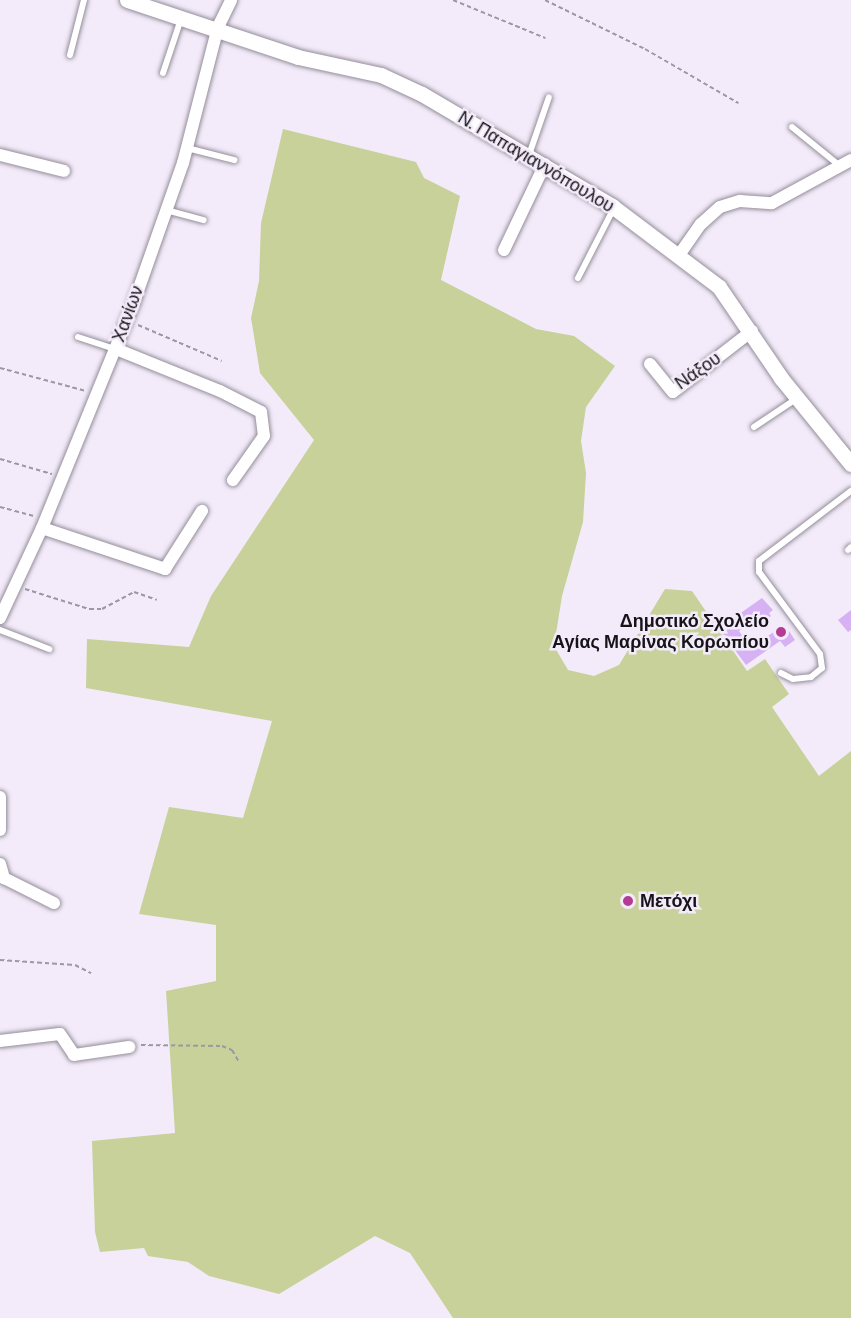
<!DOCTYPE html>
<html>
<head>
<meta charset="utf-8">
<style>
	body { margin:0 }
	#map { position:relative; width:851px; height:1318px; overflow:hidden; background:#f3ebf9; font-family:"DM Sans",sans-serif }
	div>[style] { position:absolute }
	.green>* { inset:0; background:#c7d199 }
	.building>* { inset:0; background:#d6b2f5 }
	.path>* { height:2px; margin-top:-1px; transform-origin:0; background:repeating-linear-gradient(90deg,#9d97a1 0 4.5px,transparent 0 7.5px) }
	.roads { filter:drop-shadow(0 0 2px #948d9a) drop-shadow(0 0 2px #948d9a) }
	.service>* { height:6px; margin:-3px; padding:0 3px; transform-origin:3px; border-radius:3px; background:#fff }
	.minor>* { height:12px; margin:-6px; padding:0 6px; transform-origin:6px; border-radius:6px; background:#fff }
	.tertiary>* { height:15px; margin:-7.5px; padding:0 7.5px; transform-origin:7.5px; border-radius:7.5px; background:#fff }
	.dots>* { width:16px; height:16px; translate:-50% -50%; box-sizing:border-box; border:3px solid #f3ebf9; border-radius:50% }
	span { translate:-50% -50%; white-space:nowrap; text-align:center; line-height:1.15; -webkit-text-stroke:5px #f3ebf9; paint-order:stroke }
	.street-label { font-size:18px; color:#171419 }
	.poi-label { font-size:18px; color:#171419; font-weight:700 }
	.right { translate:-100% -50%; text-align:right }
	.left { translate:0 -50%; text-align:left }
</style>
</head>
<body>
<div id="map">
	<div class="green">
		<i style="clip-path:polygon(283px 129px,416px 162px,424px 178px,460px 196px,441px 280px,536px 329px,574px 336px,615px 366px,586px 407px,581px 441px,586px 473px,583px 522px,562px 596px,554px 646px,568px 670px,594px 676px,619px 665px,665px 589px,692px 591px,747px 671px,765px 659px,789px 694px,772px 707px,819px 776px,851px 751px,851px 1318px,453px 1318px,410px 1253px,375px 1236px,279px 1294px,209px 1276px,188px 1262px,148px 1256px,144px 1248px,100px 1252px,95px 1232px,92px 1141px,175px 1133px,166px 991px,216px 981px,216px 925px,139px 914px,169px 807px,243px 818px,272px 721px,86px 688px,87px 639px,189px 647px,211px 596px,314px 440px,260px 373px,251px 318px,259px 281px,261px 223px)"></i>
	</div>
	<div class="building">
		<i style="clip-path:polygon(762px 598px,773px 610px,769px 613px,771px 616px,763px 621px,760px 617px,739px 631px,750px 647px,785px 625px,795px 640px,785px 647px,780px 641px,746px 665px,723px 634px,729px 628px,725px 624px)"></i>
		<i style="clip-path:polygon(851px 610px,851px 630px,848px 632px,838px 620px)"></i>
	</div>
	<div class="path">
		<i style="left:453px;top:0;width:100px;rotate:22.4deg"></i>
		<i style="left:545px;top:0;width:111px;rotate:26.1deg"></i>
		<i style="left:645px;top:49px;width:108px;rotate:30.1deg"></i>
		<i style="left:138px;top:325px;width:91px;rotate:23.2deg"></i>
		<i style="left:0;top:368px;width:89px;rotate:15deg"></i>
		<i style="left:0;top:459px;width:54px;rotate:16.1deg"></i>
		<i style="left:0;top:507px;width:35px;rotate:15deg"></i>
		<i style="left:25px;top:589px;width:67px;rotate:17.4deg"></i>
		<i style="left:89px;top:609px;width:13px"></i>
		<i style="left:102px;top:609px;width:36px;rotate:-28deg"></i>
		<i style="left:134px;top:592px;width:24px;rotate:19deg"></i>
		<i style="left:0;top:960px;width:75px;rotate:3.8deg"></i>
		<i style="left:75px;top:965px;width:18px;rotate:27deg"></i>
		<i style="left:141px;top:1045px;width:81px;rotate:0.7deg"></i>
		<i style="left:222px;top:1046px;width:11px;rotate:22deg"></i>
		<i style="left:232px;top:1050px;width:14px;rotate:60deg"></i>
	</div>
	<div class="roads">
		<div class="service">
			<i style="left:70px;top:55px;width:57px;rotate:-75.7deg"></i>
			<i style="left:163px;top:73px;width:57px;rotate:-71.6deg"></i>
			<i style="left:792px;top:127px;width:62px;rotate:39.1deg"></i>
			<i style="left:187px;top:148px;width:49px;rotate:14.3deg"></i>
			<i style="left:529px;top:155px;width:61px;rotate:-71deg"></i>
			<i style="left:166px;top:210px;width:39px;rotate:15deg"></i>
			<i style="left:578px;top:278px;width:79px;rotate:-62.8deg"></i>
			<i style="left:78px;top:337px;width:39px;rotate:18deg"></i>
			<i style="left:754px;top:427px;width:50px;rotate:-33.7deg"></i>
			<i style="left:848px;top:550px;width:4px;rotate:-45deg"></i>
			<i style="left:0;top:630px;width:53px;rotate:21.2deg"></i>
			<i style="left:781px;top:673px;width:13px;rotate:27deg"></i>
			<i style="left:793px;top:679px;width:18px;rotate:-6deg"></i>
			<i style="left:811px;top:677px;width:14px;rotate:-39deg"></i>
			<i style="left:822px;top:668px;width:14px;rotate:-98deg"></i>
			<i style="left:820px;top:654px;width:102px;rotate:-126.6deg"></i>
			<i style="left:759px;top:572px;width:11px;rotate:-90deg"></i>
			<i style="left:759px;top:561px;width:116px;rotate:-37.3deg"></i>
		</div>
		<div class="minor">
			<i style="left:0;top:155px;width:66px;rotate:14deg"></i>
			<i style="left:504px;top:250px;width:95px;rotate:-64.5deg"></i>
			<i style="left:679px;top:255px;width:38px;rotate:-55deg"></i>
			<i style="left:701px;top:224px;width:25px;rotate:-42deg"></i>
			<i style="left:720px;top:207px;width:21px;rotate:-17deg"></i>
			<i style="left:740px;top:201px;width:32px;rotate:4deg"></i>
			<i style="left:772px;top:203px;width:90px;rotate:-28.6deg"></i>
			<i style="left:116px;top:349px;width:112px;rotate:22deg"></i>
			<i style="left:220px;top:391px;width:46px;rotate:27.1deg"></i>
			<i style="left:261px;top:412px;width:24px;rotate:83deg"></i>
			<i style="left:264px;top:436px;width:54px;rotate:125.2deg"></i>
			<i style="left:650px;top:364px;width:36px;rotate:51deg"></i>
			<i style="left:673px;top:392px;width:100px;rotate:-37.7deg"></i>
			<i style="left:42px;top:528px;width:130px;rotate:18.4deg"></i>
			<i style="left:165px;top:569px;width:69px;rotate:-57.5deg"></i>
			<i style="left:0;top:618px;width:99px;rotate:-65deg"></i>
			<i style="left:42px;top:528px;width:244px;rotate:-67.8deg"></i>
			<i style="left:134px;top:302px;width:147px;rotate:-70.6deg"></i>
			<i style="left:183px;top:163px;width:140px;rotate:-75.6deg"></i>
			<i style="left:218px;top:27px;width:30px;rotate:-64deg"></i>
			<i style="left:0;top:797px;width:33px;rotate:90deg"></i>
			<i style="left:0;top:864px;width:15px;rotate:74deg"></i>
			<i style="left:4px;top:878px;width:56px;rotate:26.6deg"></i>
			<i style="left:0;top:1041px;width:60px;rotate:-6.7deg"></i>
			<i style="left:60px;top:1034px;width:25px;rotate:56deg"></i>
			<i style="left:74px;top:1055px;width:56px;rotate:-8.3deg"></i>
		</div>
		<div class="tertiary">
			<i style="left:127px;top:0;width:180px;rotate:18.4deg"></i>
			<i style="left:298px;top:57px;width:85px;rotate:12.2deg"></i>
			<i style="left:381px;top:75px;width:45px;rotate:24.9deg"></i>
			<i style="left:422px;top:94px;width:221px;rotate:30.5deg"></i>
			<i style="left:612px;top:206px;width:134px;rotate:37.1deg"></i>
			<i style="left:719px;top:287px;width:110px;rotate:55.7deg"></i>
			<i style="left:781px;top:378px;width:111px;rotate:50.9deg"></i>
		</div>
	</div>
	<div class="dots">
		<i style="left:781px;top:632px;background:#b33d95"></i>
		<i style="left:628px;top:901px;background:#b33d95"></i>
	</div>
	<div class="street-label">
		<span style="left:536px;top:162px;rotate:31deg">Ν. Παπαγιαννόπουλου</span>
		<span style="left:128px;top:314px;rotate:-70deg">Χανίων</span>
		<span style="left:698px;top:371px;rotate:-35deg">Νάξου</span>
	</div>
	<div class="poi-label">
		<span class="right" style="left:769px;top:632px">Δημοτικό Σχολείο<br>Αγίας Μαρίνας Κορωπίου</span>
		<span class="left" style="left:640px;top:901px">Μετόχι</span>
	</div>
</div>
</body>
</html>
